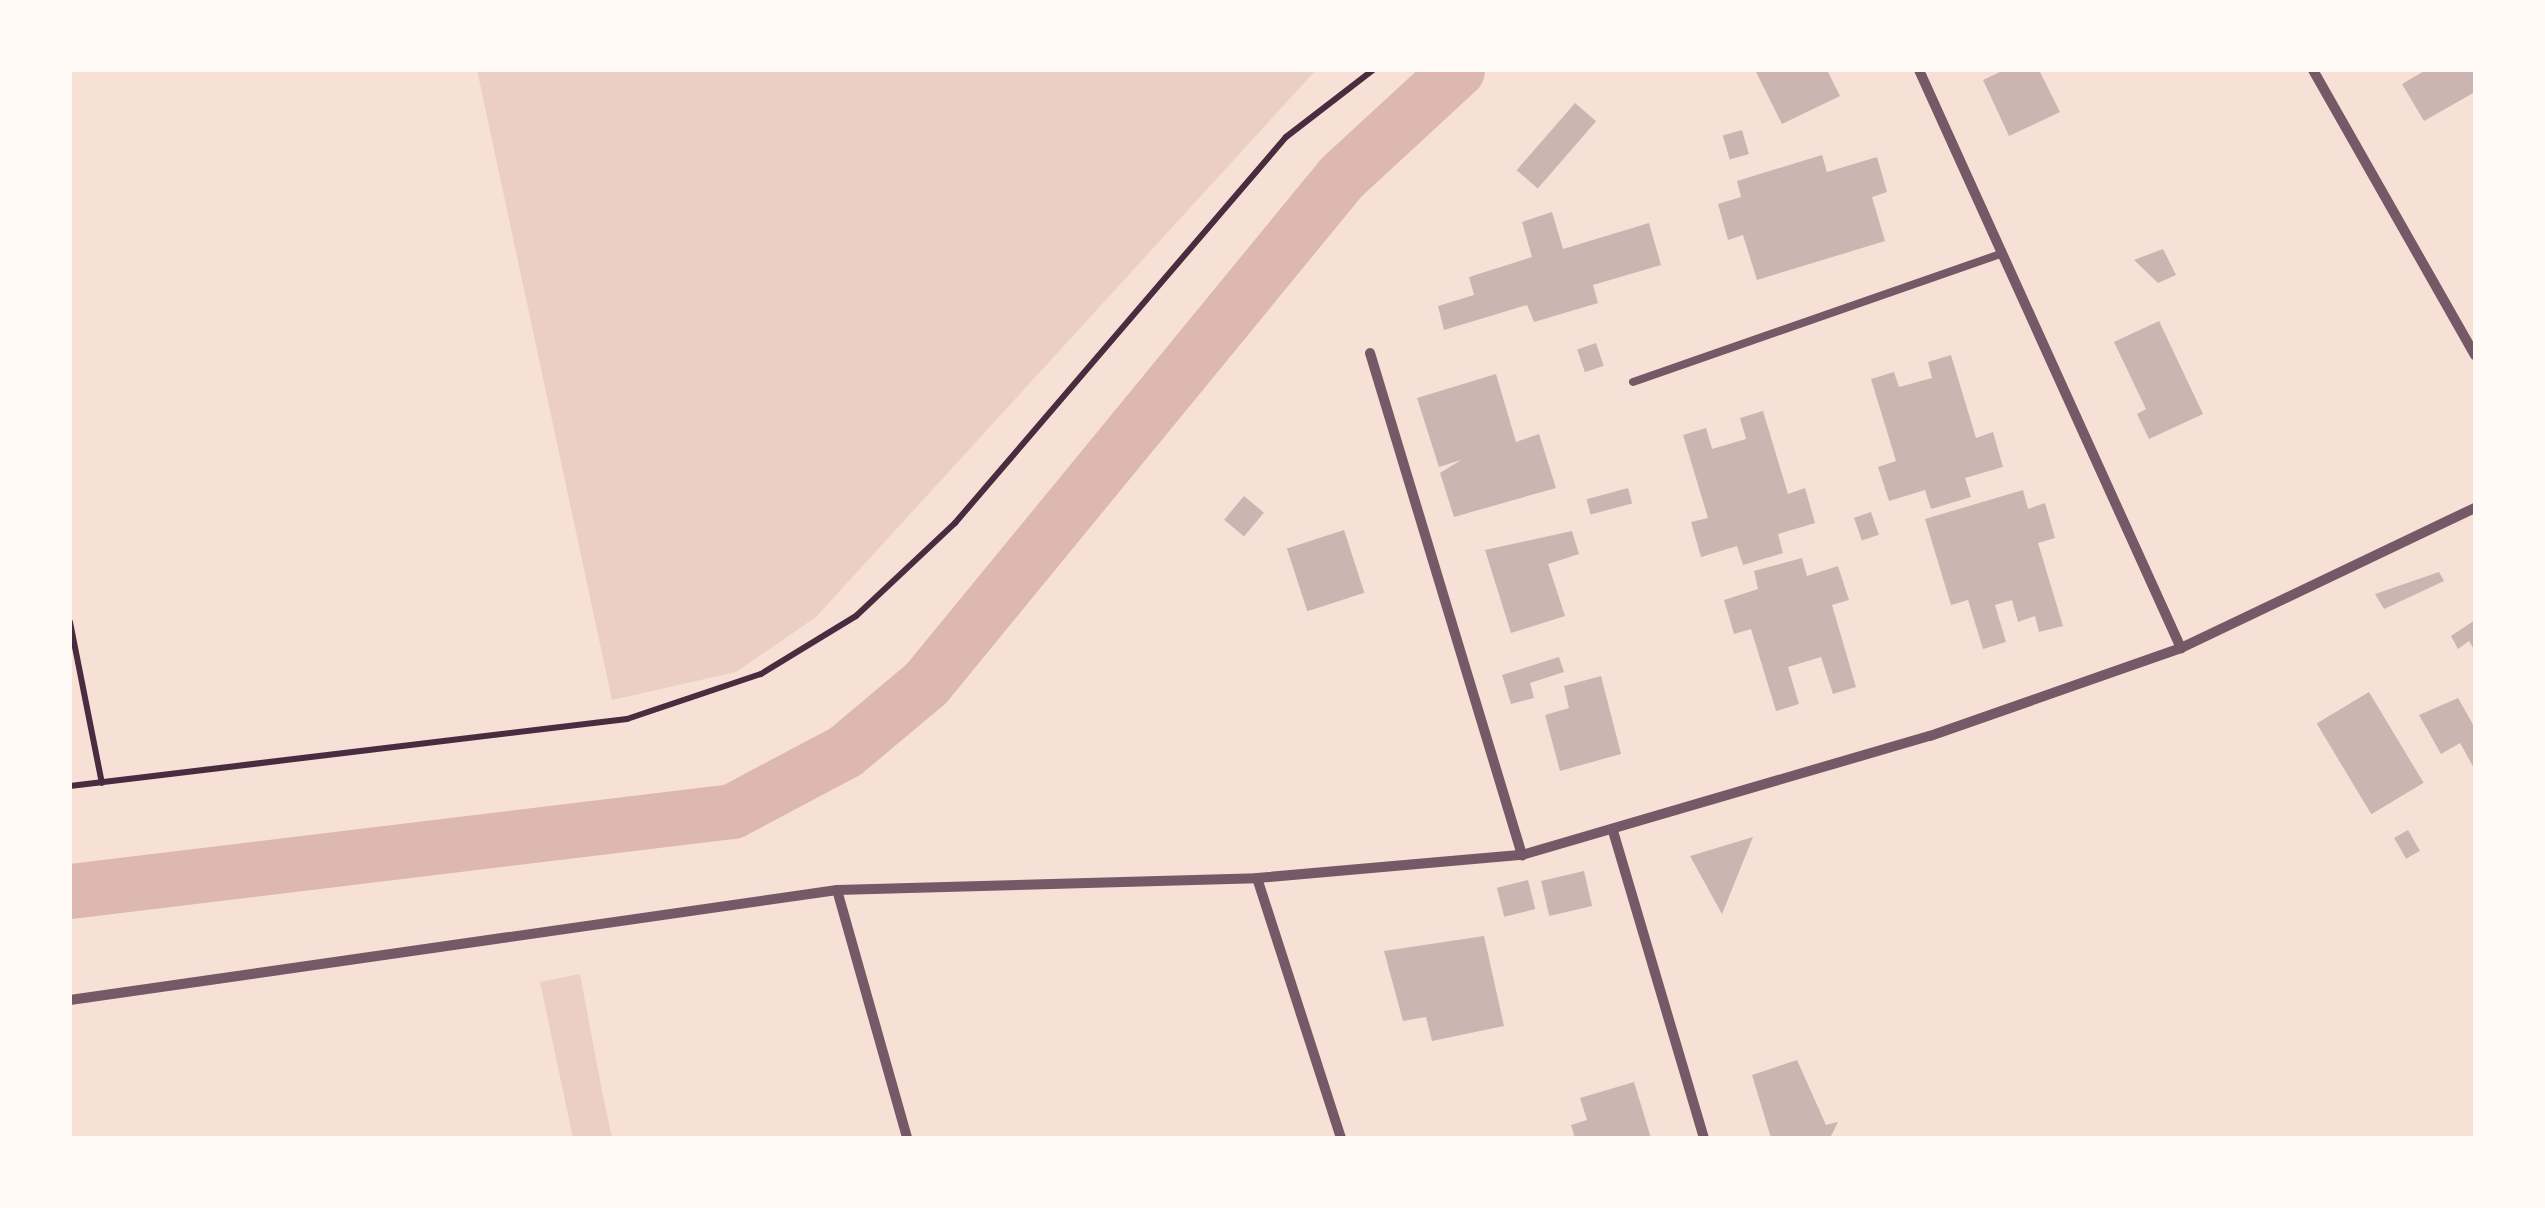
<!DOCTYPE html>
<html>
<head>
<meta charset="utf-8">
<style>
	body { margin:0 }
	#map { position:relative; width:2545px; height:1208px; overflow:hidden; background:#f7e1d7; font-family:"Archivo Narrow",sans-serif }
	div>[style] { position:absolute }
	.green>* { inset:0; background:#ebcfc5 }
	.canal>* { height:55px; margin:-27.5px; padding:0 27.5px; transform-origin:27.5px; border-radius:27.5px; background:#dcb8b0 }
	.building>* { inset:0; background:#ccb4b1; transform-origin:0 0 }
	.path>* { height:6px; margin:-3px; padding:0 3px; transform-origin:3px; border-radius:3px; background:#4a2c40 }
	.service>* { height:8px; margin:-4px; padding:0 4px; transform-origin:4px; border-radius:4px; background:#755966 }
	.minor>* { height:10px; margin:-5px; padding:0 5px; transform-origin:5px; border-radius:5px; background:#755966 }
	span { translate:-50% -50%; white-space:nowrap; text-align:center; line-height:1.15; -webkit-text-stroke:9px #fffaf5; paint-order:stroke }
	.frame { position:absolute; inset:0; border:72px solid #fffaf5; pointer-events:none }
</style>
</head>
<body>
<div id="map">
	<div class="green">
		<i style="clip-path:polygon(477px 70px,1316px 70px,816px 617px,736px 672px,612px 700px)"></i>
		<i style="clip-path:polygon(580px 974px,601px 1086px,612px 1138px,573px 1138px,540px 982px)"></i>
	</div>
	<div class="canal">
		<i style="left:70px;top:891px;width:667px;rotate:-6.89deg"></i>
		<i style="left:732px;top:811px;width:128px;rotate:-28deg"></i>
		<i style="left:845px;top:751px;width:106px;rotate:-40deg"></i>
		<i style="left:926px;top:683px;width:654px;rotate:-50.64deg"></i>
		<i style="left:1341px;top:177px;width:158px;rotate:-42.7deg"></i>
	</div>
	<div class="building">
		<i style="clip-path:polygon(1755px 70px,1827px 70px,1840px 96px,1782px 124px)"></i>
		<i style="clip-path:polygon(2004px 70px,2039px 70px,2060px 112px,2009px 136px,1983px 80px)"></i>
		<i style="clip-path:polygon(2426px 70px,2475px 70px,2475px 92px,2424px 121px,2402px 84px)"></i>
		<i style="left:1575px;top:103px;width:28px;height:89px;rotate:41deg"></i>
		<i style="left:1742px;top:130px;width:25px;height:20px;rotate:74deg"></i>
		<i style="clip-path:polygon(1822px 155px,1827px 172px,1877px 157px,1887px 192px,1872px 197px,1885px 241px,1757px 280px,1743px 235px,1728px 240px,1718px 204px,1741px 197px,1737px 181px)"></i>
		<i style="clip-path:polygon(1552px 212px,1563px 249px,1649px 223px,1661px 265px,1593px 285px,1598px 303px,1534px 322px,1527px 305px,1444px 330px,1438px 306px,1474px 295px,1469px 277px,1532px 257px,1522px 222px)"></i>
		<i style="clip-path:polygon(2163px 249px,2176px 275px,2158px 283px,2134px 260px)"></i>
		<i style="clip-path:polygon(2159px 321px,2203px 414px,2149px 439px,2137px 414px,2146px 409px,2114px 342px)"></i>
		<i style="left:1596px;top:343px;width:24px;height:20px;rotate:71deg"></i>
		<i style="clip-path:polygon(1951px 355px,1976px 438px,1993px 432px,2003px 467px,1965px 478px,1971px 497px,1931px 509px,1925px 490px,1889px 501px,1878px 467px,1896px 461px,1871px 379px,1894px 372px,1899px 387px,1932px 378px,1928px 362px)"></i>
		<i style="clip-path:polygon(1496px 374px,1516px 442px,1539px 434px,1556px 488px,1454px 517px,1440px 473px,1461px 460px,1439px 467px,1417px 398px)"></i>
		<i style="clip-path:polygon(1763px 411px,1788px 494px,1805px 488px,1815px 523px,1778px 534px,1783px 553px,1743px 565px,1737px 546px,1701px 557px,1691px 522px,1708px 518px,1683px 435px,1706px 428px,1712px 449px,1746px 439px,1740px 418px)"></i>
		<i style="left:1628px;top:488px;width:16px;height:43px;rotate:75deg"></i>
		<i style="clip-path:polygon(2023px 490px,2028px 509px,2045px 503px,2055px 538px,2038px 543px,2063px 626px,2039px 632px,2035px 616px,2018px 622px,2012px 600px,1995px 605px,2006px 642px,1983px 649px,1968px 600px,1951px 605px,1925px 519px)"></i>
		<i style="left:1244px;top:496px;width:26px;height:31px;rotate:40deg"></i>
		<i style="left:1871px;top:512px;width:24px;height:18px;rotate:71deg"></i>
		<i style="left:1344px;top:530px;width:66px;height:60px;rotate:72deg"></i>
		<i style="clip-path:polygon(1572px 531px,1579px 554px,1548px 564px,1565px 616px,1511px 633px,1485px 550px)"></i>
		<i style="clip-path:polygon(1802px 558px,1807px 576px,1838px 566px,1849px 600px,1832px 605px,1856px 687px,1833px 694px,1821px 657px,1788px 667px,1799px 704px,1776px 711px,1751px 629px,1734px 634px,1724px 600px,1758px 589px,1754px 571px)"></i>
		<i style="clip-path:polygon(2439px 572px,2444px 581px,2384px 609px,2375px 594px)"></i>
		<i style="clip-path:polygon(2475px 620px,2475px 651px,2469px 641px,2458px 649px,2451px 636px)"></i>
		<i style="clip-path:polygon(1559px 657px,1564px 672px,1530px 683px,1534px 698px,1511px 704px,1502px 675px)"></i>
		<i style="clip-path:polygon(1601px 676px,1621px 754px,1560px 771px,1545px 715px,1569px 708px,1564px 686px)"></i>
		<i style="left:2369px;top:692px;width:106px;height:61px;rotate:59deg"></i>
		<i style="clip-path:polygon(2458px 698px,2475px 728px,2475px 770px,2460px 743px,2441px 754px,2419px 715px)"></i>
		<i style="left:2408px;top:830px;width:24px;height:16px;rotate:60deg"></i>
		<i style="clip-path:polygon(1753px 837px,1722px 914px,1690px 856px)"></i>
		<i style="left:1584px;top:871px;width:36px;height:44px;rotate:77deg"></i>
		<i style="left:1528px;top:880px;width:30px;height:32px;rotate:76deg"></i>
		<i style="clip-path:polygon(1484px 936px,1504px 1026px,1432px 1041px,1426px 1017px,1403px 1021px,1384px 951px)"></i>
		<i style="clip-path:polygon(1797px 1060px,1826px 1125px,1838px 1122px,1830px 1138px,1771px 1138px,1752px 1075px)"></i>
		<i style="clip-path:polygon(1634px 1082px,1651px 1138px,1575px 1138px,1571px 1125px,1587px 1120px,1580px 1098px)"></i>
	</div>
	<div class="path">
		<i style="left:70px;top:622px;width:164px;rotate:78.8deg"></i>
		<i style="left:70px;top:786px;width:561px;rotate:-6.86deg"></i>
		<i style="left:627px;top:719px;width:141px;rotate:-18.6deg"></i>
		<i style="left:761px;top:674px;width:111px;rotate:-31.4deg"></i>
		<i style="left:856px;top:616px;width:136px;rotate:-43.2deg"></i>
		<i style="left:955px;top:523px;width:508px;rotate:-49.39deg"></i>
		<i style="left:1286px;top:137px;width:110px;rotate:-37.6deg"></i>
	</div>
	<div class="service">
		<i style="left:1633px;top:382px;width:386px;rotate:-19.2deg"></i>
	</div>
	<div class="minor">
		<i style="left:1919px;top:70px;width:635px;rotate:65.62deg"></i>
		<i style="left:2313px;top:70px;width:328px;rotate:60.4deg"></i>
		<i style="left:1370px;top:353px;width:525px;rotate:73.15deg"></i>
		<i style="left:1613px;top:831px;width:320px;rotate:73.5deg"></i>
		<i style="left:1257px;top:878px;width:273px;rotate:72.1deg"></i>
		<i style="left:837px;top:890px;width:258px;rotate:74.2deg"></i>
		<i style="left:70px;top:1000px;width:775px;rotate:-8.16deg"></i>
		<i style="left:837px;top:890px;width:420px;rotate:-1.6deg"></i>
		<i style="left:1257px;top:878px;width:266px;rotate:-5deg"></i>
		<i style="left:1522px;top:855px;width:425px;rotate:-16.3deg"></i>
		<i style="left:1930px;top:736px;width:266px;rotate:-19.3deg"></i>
		<i style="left:2181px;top:648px;width:326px;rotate:-25.5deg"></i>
	</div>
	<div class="frame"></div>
</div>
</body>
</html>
